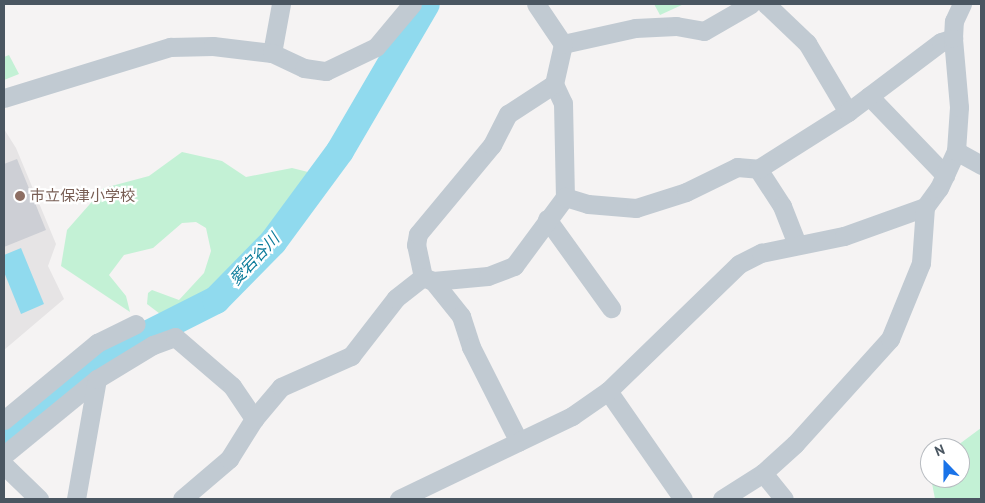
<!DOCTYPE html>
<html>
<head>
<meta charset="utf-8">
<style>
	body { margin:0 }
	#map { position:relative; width:985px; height:503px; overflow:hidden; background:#f5f3f3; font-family:"PT Sans","Noto Sans JP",sans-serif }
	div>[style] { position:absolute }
	.education>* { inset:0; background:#e6e4e5 }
	.green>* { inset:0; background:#c3f1d5 }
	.water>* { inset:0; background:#90daee }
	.river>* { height:28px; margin:-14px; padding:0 14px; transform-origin:14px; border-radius:14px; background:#90daee }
	.building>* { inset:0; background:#cdcfd5 }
	.minor>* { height:19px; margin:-9.5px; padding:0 9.5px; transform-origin:9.5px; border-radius:9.5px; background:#c1cad2 }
	.dots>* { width:14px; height:14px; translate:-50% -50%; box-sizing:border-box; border:2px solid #fff; border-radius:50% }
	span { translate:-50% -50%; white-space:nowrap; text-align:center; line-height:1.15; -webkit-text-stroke:4.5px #fff; paint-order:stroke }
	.education-label { font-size:15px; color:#785e54 }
	.left { translate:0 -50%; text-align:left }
	.water-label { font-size:16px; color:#0c7c9b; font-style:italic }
	.frame { position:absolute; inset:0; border:5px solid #4a5661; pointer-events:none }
	.north { position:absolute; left:920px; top:438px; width:50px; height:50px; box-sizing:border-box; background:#fff; border:1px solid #b7bbc0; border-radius:50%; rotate:338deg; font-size:14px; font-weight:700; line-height:20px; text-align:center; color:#4a5661 }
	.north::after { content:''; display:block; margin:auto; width:18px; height:22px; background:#1a73e8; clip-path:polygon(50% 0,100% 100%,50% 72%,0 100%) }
</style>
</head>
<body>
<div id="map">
	<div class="education">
		<i style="clip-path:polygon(4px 129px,16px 148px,56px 244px,48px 266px,64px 299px,4px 350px)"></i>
	</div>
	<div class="green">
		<i style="clip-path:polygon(654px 4px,684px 4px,660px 15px)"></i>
		<i style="clip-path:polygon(9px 55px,19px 74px,4px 80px,4px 57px)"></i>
		<i style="clip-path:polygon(182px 152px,222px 161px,246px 177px,292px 168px,308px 172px,239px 269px,193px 305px,168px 320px,147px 304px,148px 293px,152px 290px,179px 300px,204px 273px,211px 251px,206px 228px,196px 222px,182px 223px,153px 248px,124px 255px,109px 275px,126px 296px,130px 312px,61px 266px,67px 230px,104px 188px,149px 176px)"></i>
		<i style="clip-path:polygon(981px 428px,981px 499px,935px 499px,931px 478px,960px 478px,960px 448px,954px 448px)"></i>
	</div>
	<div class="water">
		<i style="clip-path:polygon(21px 248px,44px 304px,21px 314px,4px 272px,4px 255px)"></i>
	</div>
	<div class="river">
		<i style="left:4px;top:435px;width:126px;rotate:-38.2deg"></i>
		<i style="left:103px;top:357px;width:127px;rotate:-26.8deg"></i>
		<i style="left:216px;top:300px;width:81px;rotate:-45.5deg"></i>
		<i style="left:273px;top:242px;width:113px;rotate:-53.6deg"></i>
		<i style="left:340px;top:151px;width:170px;rotate:-59.7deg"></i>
	</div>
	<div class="building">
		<i style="clip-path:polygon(17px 159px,46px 230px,4px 247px,4px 164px)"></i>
	</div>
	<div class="minor">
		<i style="left:766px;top:4px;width:57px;rotate:43.6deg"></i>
		<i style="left:807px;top:43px;width:80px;rotate:59.3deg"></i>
		<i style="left:563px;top:44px;width:74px;rotate:-12.5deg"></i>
		<i style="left:635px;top:28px;width:41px;rotate:-2.8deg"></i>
		<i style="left:676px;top:26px;width:28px;rotate:10deg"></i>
		<i style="left:704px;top:31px;width:54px;rotate:-29.9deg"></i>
		<i style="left:272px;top:53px;width:50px;rotate:-79.6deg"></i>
		<i style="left:554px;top:84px;width:21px;rotate:65deg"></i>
		<i style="left:563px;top:103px;width:94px;rotate:88.8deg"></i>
		<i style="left:869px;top:96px;width:110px;rotate:46.1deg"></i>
		<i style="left:4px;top:98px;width:174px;rotate:-17.1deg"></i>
		<i style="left:170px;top:47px;width:43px;rotate:-1.3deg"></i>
		<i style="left:213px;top:46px;width:59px;rotate:6.8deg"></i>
		<i style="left:272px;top:53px;width:35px;rotate:25deg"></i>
		<i style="left:304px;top:68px;width:22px;rotate:8deg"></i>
		<i style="left:326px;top:71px;width:55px;rotate:-25.6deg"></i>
		<i style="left:376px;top:47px;width:56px;rotate:-50.1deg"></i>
		<i style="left:956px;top:151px;width:29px;rotate:29deg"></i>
		<i style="left:758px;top:169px;width:44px;rotate:57deg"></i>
		<i style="left:782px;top:206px;width:41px;rotate:68.5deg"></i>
		<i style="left:547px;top:219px;width:110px;rotate:54.3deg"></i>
		<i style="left:423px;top:277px;width:11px;rotate:22deg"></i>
		<i style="left:433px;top:281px;width:55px;rotate:-5.2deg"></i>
		<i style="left:488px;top:276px;width:28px;rotate:-21deg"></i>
		<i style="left:514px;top:266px;width:86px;rotate:-53.5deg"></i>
		<i style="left:565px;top:197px;width:24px;rotate:17deg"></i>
		<i style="left:588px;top:204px;width:48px;rotate:4.8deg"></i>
		<i style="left:636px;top:208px;width:52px;rotate:-17.7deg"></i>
		<i style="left:686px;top:192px;width:57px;rotate:-26.1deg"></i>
		<i style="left:737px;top:167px;width:21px;rotate:5deg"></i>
		<i style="left:758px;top:169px;width:107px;rotate:-32.3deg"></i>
		<i style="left:848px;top:112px;width:116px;rotate:-37deg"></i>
		<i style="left:941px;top:42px;width:13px;rotate:-18deg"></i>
		<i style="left:423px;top:277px;width:33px;rotate:-102deg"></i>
		<i style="left:416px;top:245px;width:11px;rotate:-80deg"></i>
		<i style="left:418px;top:234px;width:116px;rotate:-50.3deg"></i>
		<i style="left:492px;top:145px;width:35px;rotate:-63deg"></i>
		<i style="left:508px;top:114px;width:55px;rotate:-33.1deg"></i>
		<i style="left:554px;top:84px;width:41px;rotate:-77.3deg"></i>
		<i style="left:563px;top:44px;width:48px;rotate:-124deg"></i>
		<i style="left:433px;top:281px;width:45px;rotate:51.3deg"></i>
		<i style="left:461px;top:316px;width:33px;rotate:72deg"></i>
		<i style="left:471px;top:347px;width:106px;rotate:63.2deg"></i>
		<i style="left:608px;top:391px;width:131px;rotate:55.2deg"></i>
		<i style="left:4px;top:420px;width:121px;rotate:-39.6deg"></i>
		<i style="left:97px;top:343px;width:43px;rotate:-26deg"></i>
		<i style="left:4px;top:455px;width:120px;rotate:-39.3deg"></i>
		<i style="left:4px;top:465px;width:49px;rotate:44.2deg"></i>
		<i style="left:763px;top:473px;width:33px;rotate:51deg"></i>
		<i style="left:76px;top:499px;width:122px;rotate:-80.1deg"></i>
		<i style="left:97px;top:379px;width:66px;rotate:-31.3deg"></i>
		<i style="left:153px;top:345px;width:23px;rotate:-20deg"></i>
		<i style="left:175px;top:337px;width:75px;rotate:40.7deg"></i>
		<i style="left:232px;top:386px;width:40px;rotate:56deg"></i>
		<i style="left:182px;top:499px;width:62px;rotate:-40.4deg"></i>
		<i style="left:229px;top:459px;width:47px;rotate:-58deg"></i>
		<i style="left:254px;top:419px;width:42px;rotate:-49.8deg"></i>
		<i style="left:281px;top:387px;width:77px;rotate:-23.9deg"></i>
		<i style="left:351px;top:356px;width:73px;rotate:-52.2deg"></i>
		<i style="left:396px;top:298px;width:34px;rotate:-38deg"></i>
		<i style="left:399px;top:499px;width:192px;rotate:-25.6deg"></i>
		<i style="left:572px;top:416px;width:44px;rotate:-34.8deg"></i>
		<i style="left:608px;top:391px;width:182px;rotate:-44.1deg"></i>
		<i style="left:739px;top:264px;width:25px;rotate:-27deg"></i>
		<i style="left:761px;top:253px;width:85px;rotate:-11.6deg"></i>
		<i style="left:844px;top:236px;width:86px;rotate:-19.7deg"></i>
		<i style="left:925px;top:207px;width:24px;rotate:-54deg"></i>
		<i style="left:939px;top:188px;width:41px;rotate:-65.3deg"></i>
		<i style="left:956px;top:151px;width:44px;rotate:-86.1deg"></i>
		<i style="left:959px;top:107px;width:69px;rotate:-95deg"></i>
		<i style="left:953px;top:38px;width:17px;rotate:-87deg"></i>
		<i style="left:954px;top:21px;width:19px;rotate:-65deg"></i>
		<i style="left:722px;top:499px;width:49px;rotate:-32.4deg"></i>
		<i style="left:763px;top:473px;width:43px;rotate:-42.2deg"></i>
		<i style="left:795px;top:444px;width:142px;rotate:-47.9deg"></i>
		<i style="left:890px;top:339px;width:82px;rotate:-67.8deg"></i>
		<i style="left:921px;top:263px;width:56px;rotate:-85.9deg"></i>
	</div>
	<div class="dots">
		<i style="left:20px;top:196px;background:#8d6e63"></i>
	</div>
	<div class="education-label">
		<span class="left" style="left:30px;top:196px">市立保津小学校</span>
	</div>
	<div class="water-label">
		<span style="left:254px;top:259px;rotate:-47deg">愛宕谷川</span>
	</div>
	<div class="frame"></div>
	<div class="north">N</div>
</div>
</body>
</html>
